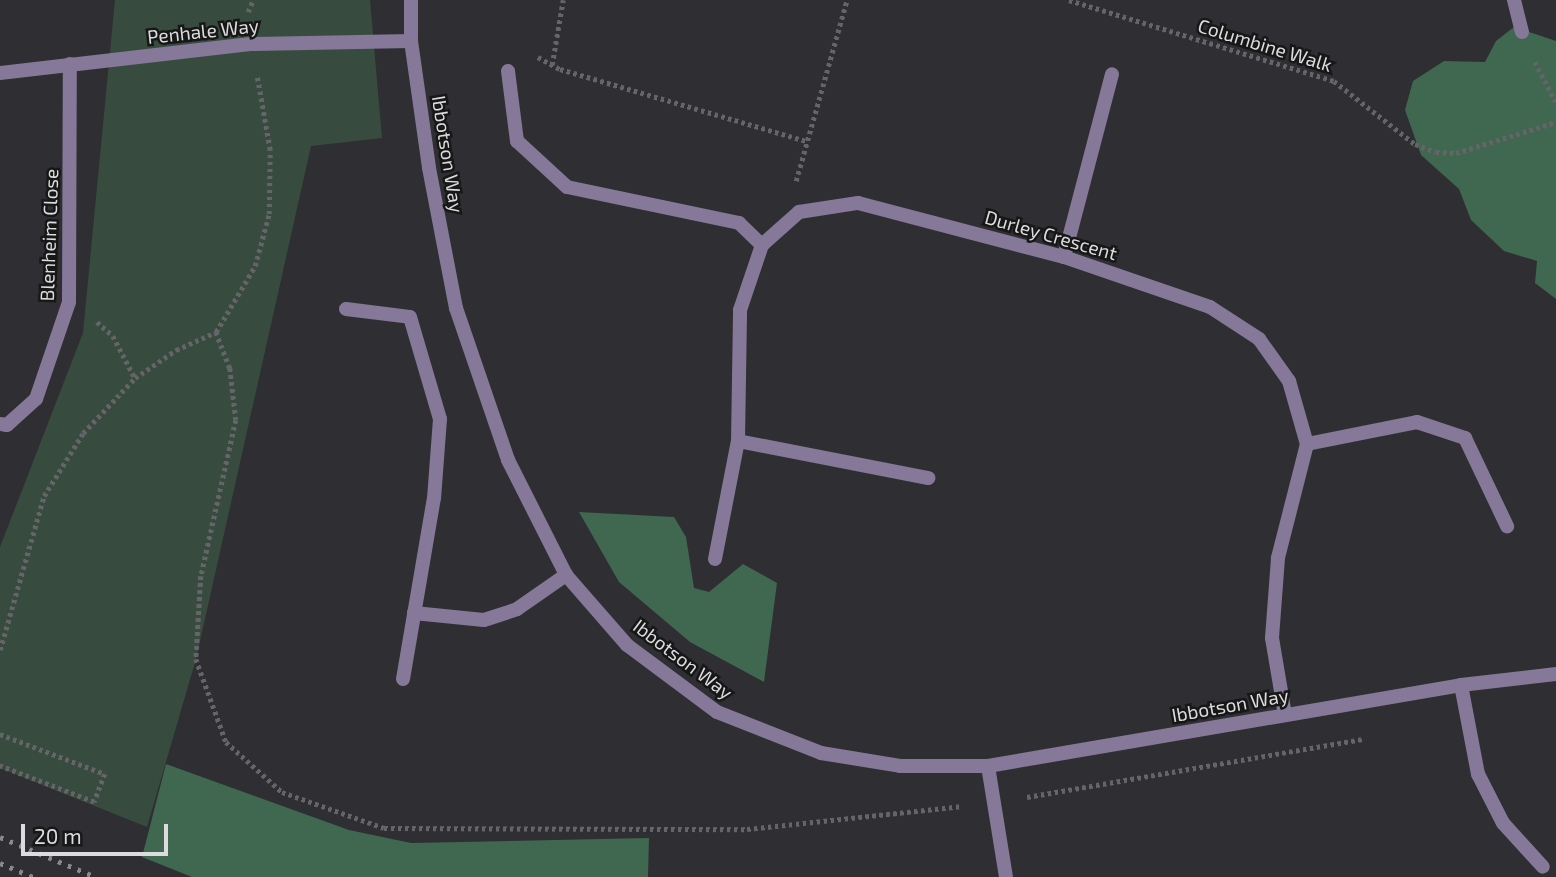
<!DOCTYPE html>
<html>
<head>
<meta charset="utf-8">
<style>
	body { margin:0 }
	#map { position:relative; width:1556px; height:877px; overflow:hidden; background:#2f2e32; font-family:"Exo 2",sans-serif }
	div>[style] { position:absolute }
	.green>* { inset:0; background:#374c3f }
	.forest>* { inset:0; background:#406750 }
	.path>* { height:4.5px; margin-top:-2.25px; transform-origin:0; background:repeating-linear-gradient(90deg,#656468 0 3.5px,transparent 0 7px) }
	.lane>* { height:14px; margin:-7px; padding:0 7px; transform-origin:7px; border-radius:7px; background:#857899 }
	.street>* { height:14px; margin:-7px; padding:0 7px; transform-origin:7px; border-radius:7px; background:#857899 }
	.rail>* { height:5px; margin-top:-2.5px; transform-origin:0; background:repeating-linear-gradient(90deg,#89888b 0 3.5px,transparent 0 10.5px) }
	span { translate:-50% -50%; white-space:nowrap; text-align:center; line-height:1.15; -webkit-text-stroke:5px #171718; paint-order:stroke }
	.street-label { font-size:19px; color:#dcdbdd }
	.scale { position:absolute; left:21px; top:824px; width:147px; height:32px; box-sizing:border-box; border:4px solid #dcdbdd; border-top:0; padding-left:9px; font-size:21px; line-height:24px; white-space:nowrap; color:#dcdbdd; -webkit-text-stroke:5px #171718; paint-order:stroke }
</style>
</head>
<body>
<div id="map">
	<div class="green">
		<i style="clip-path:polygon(115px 0,370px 0,382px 138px,311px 146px,196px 659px,147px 827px,0 768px,0 547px,83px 333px)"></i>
	</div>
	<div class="forest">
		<i style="clip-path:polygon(1514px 27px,1556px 41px,1556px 299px,1535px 283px,1537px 261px,1504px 251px,1471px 220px,1459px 189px,1421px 155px,1405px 110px,1413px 81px,1444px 61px,1485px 62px,1496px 41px)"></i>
		<i style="clip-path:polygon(579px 512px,674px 517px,686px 537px,694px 588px,709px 592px,743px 564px,777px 583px,764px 682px,690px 642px,619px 582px)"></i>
		<i style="clip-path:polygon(166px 764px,349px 830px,411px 843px,649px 838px,648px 877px,192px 877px,142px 857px)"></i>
	</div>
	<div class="path">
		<i style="left:1069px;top:0;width:277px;rotate:17deg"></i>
		<i style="left:1334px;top:81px;width:103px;rotate:37.9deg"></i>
		<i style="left:1415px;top:144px;width:22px;rotate:21deg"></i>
		<i style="left:1436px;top:152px;width:20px;rotate:3deg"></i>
		<i style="left:1456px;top:153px;width:105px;rotate:-17.2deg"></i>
		<i style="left:248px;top:12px;width:13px;rotate:-67deg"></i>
		<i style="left:538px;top:57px;width:25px;rotate:29deg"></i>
		<i style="left:560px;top:69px;width:257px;rotate:16.3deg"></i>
		<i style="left:1535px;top:62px;width:45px;rotate:62.3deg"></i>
		<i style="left:552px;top:65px;width:66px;rotate:-80.4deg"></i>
		<i style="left:796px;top:181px;width:188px;rotate:-74.3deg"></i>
		<i style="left:97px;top:322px;width:21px;rotate:41deg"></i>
		<i style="left:113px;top:336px;width:47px;rotate:62.4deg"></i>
		<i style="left:216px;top:332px;width:39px;rotate:69deg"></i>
		<i style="left:230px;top:368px;width:52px;rotate:83.4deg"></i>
		<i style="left:236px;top:420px;width:160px;rotate:102.6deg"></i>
		<i style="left:201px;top:576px;width:83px;rotate:93.4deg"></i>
		<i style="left:196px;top:659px;width:88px;rotate:70.1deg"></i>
		<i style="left:226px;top:742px;width:75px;rotate:41.8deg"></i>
		<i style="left:282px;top:792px;width:108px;rotate:19.4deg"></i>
		<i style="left:384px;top:828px;width:363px;rotate:0.2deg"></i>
		<i style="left:747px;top:829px;width:217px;rotate:-6.1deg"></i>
		<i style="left:0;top:650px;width:160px;rotate:-74.1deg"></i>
		<i style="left:44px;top:496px;width:74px;rotate:-58.2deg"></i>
		<i style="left:83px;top:433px;width:76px;rotate:-46.6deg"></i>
		<i style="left:135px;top:378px;width:50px;rotate:-34.3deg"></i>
		<i style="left:176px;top:350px;width:44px;rotate:-24.2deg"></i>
		<i style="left:216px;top:332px;width:77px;rotate:-59.4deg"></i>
		<i style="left:255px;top:266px;width:54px;rotate:-74.9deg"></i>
		<i style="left:269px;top:214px;width:64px;rotate:-89.1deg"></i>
		<i style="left:270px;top:150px;width:75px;rotate:-100deg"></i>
		<i style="left:0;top:734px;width:112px;rotate:20.9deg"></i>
		<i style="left:105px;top:774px;width:30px;rotate:111deg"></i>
		<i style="left:94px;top:802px;width:101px;rotate:-159deg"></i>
		<i style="left:1027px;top:797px;width:341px;rotate:-9.8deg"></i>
	</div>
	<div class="lane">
		<i style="left:508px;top:71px;width:71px;rotate:82.7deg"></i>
		<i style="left:517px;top:141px;width:68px;rotate:42.6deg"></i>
		<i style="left:567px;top:187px;width:176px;rotate:11.8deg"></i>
		<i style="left:739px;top:223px;width:32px;rotate:44deg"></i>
		<i style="left:1064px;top:257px;width:189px;rotate:-75.3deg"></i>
		<i style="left:346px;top:309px;width:64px;rotate:7.1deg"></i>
		<i style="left:410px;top:317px;width:106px;rotate:73.6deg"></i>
		<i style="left:440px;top:419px;width:79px;rotate:94.3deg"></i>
		<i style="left:738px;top:441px;width:194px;rotate:11deg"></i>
		<i style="left:1307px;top:444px;width:112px;rotate:-11.3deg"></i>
		<i style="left:1417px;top:422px;width:51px;rotate:18.4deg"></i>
		<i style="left:1465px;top:438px;width:98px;rotate:64.5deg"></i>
	</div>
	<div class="street">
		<i style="left:411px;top:0;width:41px;rotate:90deg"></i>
		<i style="left:411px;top:41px;width:128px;rotate:81.9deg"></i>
		<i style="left:429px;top:168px;width:143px;rotate:79.1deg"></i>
		<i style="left:456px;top:308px;width:161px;rotate:71.1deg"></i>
		<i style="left:508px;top:460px;width:129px;rotate:63.2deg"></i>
		<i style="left:566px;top:575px;width:93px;rotate:48.9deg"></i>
		<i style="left:627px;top:645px;width:112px;rotate:36.7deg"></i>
		<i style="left:717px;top:712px;width:112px;rotate:21.5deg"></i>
		<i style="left:821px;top:753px;width:80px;rotate:9.3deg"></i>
		<i style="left:900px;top:766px;width:88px"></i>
		<i style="left:988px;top:766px;width:480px;rotate:-9.7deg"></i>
		<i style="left:1461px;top:685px;width:96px;rotate:-6.6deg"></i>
		<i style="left:1514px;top:0;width:33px;rotate:76deg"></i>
		<i style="left:0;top:73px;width:254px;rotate:-6.6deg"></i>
		<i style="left:252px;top:44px;width:159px;rotate:-1.1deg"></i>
		<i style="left:0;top:424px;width:7px;rotate:8deg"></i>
		<i style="left:7px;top:425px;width:39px;rotate:-42deg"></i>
		<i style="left:36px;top:399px;width:102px;rotate:-71.2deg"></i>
		<i style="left:69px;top:302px;width:238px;rotate:-89.8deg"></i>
		<i style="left:715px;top:559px;width:120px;rotate:-79deg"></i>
		<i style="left:738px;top:441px;width:131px;rotate:-89.1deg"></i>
		<i style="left:740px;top:310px;width:69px;rotate:-71.3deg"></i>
		<i style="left:762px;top:245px;width:50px;rotate:-41.7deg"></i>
		<i style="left:799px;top:212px;width:60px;rotate:-8.7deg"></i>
		<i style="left:858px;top:203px;width:213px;rotate:14.7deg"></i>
		<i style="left:1064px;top:257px;width:154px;rotate:18.9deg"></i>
		<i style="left:1210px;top:307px;width:59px;rotate:33.1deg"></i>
		<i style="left:1259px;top:339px;width:52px;rotate:54.5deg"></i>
		<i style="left:1289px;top:381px;width:66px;rotate:74.1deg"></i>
		<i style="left:1307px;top:444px;width:118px;rotate:104.3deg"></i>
		<i style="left:1278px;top:558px;width:80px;rotate:94.3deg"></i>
		<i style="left:1272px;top:638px;width:78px;rotate:80.4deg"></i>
		<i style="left:414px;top:613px;width:70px;rotate:5.7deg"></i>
		<i style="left:484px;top:620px;width:35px;rotate:-18deg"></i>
		<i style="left:517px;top:609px;width:60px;rotate:-34.8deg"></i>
		<i style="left:403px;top:679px;width:184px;rotate:-80.3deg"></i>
		<i style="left:1461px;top:685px;width:91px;rotate:79.2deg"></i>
		<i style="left:1478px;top:774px;width:55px;rotate:63deg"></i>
		<i style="left:1503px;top:823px;width:59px;rotate:47.7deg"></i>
		<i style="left:988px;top:766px;width:112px;rotate:80.8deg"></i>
	</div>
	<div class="rail">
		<i style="left:0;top:837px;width:104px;rotate:22.6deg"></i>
		<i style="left:0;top:863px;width:36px;rotate:23deg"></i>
	</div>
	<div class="street-label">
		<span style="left:203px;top:31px;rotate:-6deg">Penhale Way</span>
		<span style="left:1265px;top:45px;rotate:17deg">Columbine Walk</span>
		<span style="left:448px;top:154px;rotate:81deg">Ibbotson Way</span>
		<span style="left:49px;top:235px;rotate:-88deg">Blenheim Close</span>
		<span style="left:1051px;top:235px;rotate:16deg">Durley Crescent</span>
		<span style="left:683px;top:659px;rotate:37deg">Ibbotson Way</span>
		<span style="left:1230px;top:705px;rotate:-10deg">Ibbotson Way</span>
	</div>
	<div class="scale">20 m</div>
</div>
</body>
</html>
